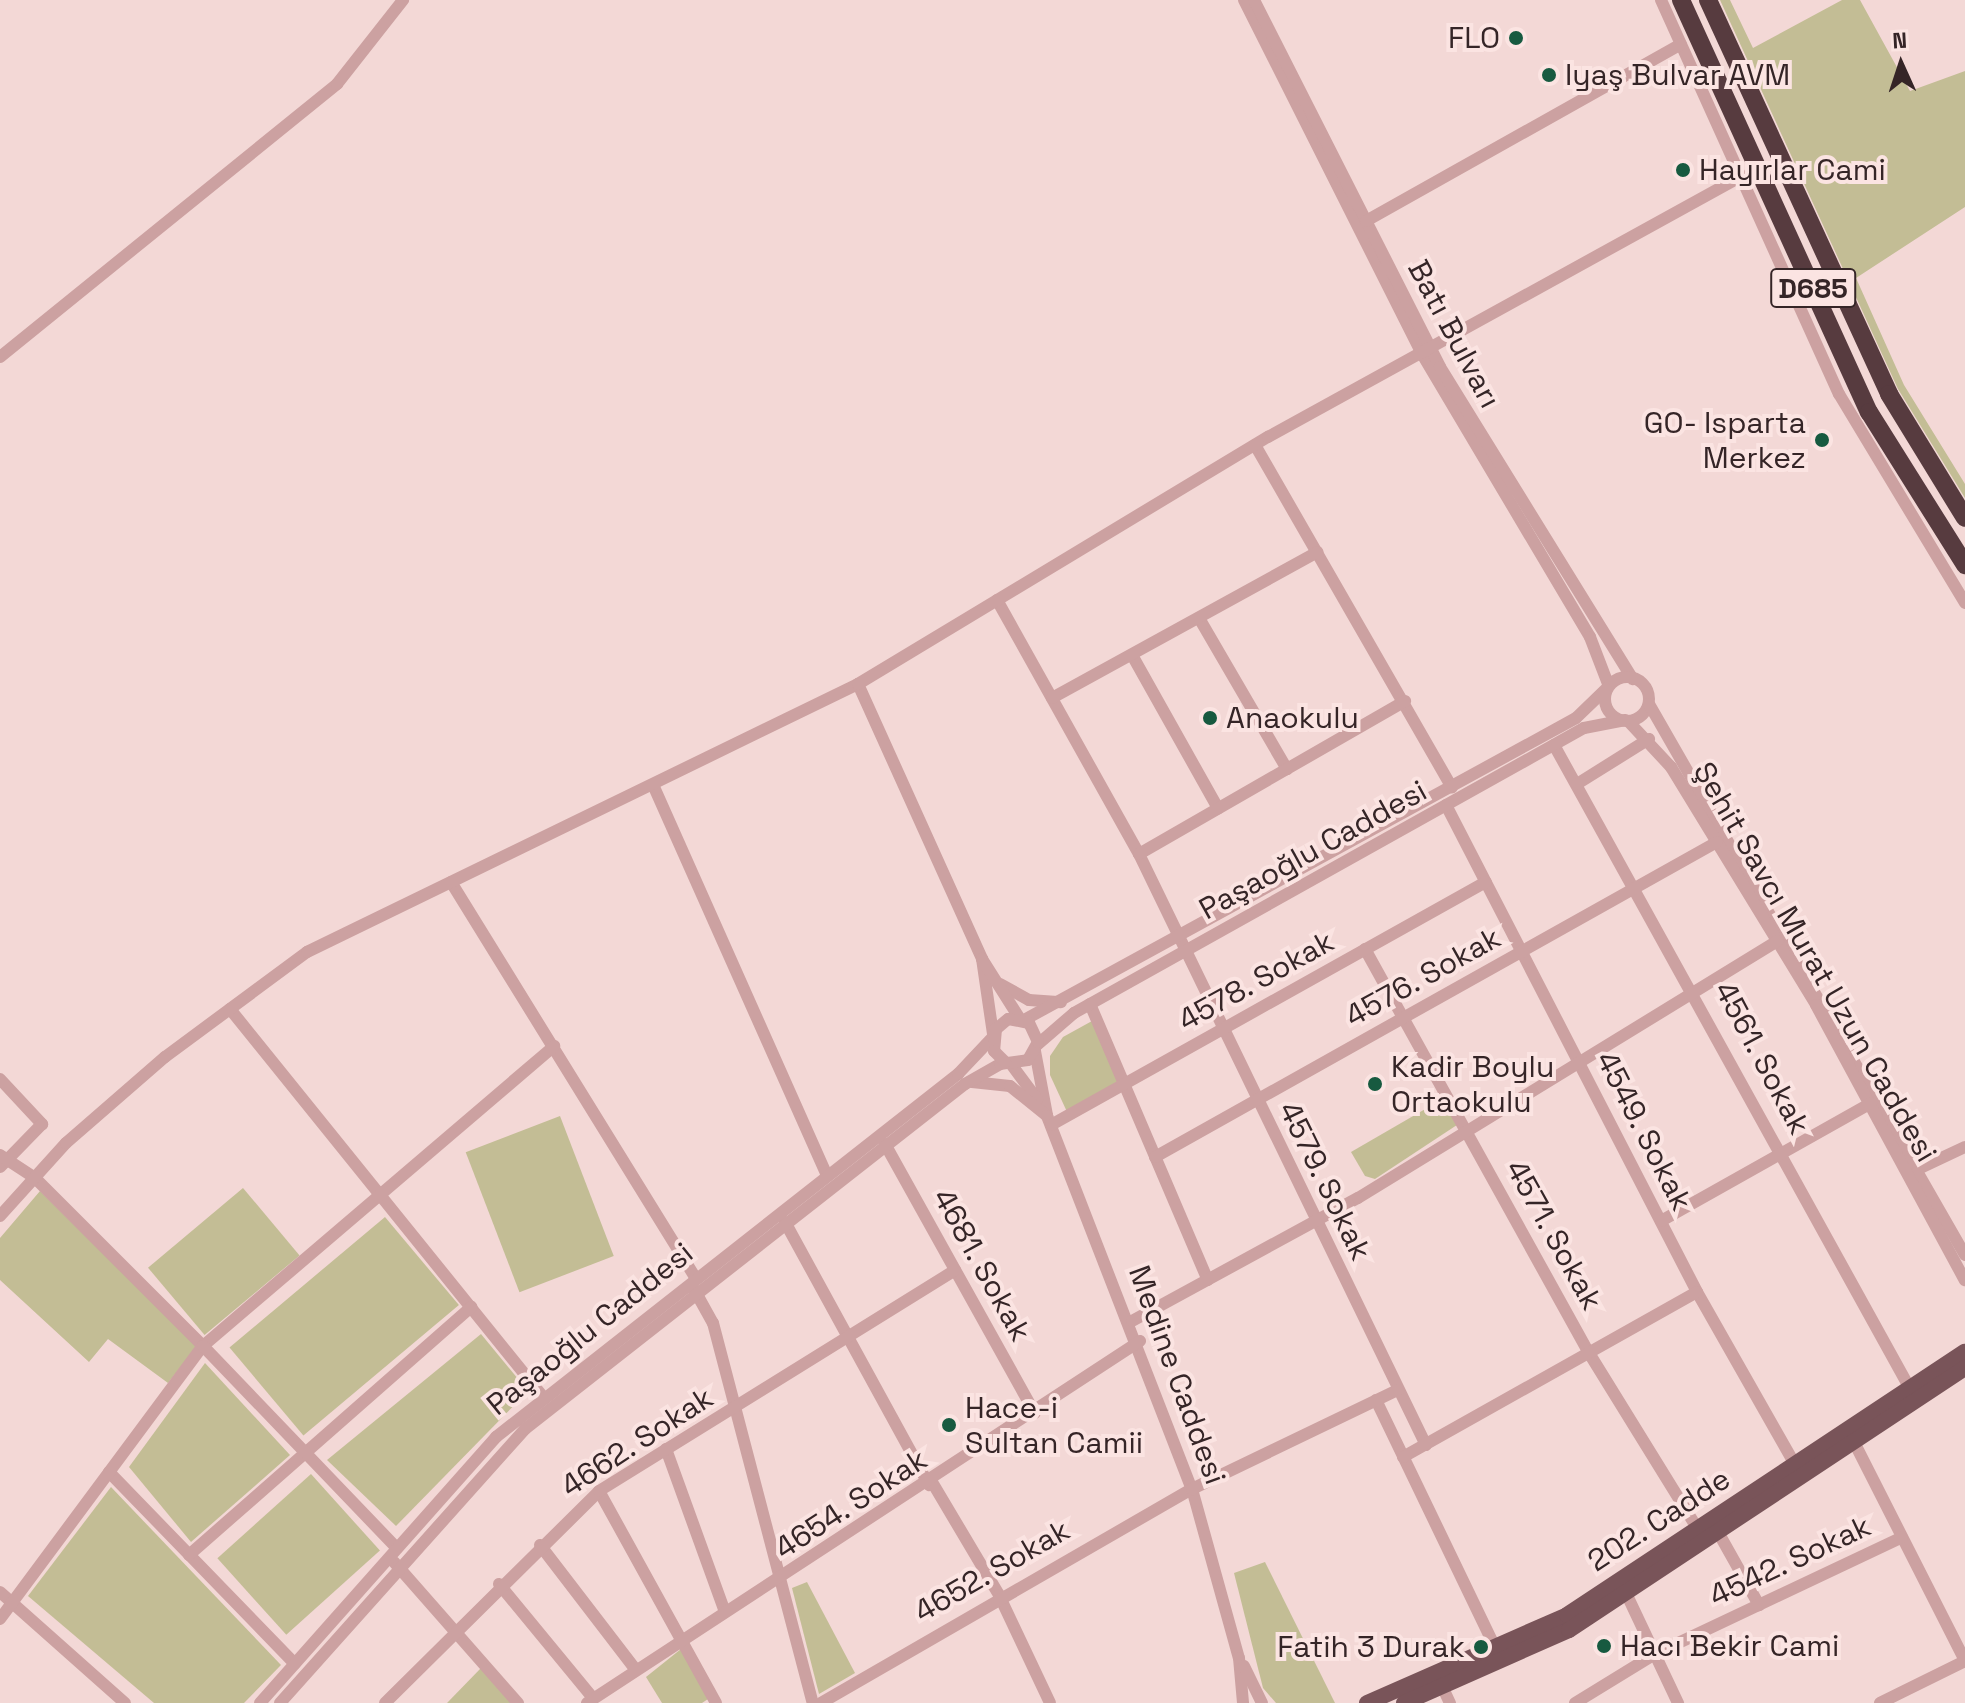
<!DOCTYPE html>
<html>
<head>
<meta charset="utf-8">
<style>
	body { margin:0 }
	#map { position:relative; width:1965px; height:1703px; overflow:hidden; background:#f3d8d6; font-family:"Space Grotesk",sans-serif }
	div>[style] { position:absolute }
	.green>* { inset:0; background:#c3bd95; transform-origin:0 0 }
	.minor>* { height:12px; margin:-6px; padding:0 6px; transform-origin:6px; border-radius:6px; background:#cca1a1 }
	.minor>.ring { margin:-6px; padding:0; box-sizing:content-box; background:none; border:12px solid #cca1a1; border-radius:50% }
	.major>* { height:16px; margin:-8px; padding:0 8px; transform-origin:8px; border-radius:8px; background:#795459 }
	.highway>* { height:18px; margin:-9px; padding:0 9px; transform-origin:9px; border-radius:9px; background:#573b3f }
	.dots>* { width:22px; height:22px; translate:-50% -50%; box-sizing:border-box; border:4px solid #fbe4e2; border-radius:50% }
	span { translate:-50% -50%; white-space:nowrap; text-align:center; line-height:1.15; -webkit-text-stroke:8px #fbe4e2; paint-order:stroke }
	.shield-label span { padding:2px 6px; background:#fbe4e2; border:2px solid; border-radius:6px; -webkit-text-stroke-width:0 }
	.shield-label { font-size:28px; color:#352527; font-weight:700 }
	.poi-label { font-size:30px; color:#352527 }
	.right { translate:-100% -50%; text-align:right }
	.left { translate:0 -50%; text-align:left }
	.street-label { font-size:30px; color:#352527 }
	.north { position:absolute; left:1861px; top:24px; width:80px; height:80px; -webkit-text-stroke:6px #fbe4e2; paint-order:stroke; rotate:357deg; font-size:22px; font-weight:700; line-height:32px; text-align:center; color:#352527 }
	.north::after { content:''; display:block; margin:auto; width:28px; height:36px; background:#352527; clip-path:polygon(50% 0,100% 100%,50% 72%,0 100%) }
</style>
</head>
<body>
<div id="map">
	<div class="green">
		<i style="clip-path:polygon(1720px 0,1730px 0,1753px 48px,1842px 0,1860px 0,1910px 91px,1965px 71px,1965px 207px,1856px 278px,1904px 385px,1965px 484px,1965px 498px,1898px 389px)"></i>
		<i style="clip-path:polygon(1092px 1021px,1120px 1084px,1068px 1114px,1050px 1075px,1050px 1056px,1063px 1037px)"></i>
		<i style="clip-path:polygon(1446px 1097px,1463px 1121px,1375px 1179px,1365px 1176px,1351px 1152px)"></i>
		<i style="left:560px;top:1116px;width:150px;height:101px;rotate:69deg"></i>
		<i style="left:243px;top:1188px;width:88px;height:124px;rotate:50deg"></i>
		<i style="clip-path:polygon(40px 1191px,197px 1346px,168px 1383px,108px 1339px,89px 1362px,0 1280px,0 1238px)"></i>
		<i style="left:385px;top:1217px;width:115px;height:203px;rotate:50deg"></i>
		<i style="clip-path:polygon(481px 1334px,528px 1391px,396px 1526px,327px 1460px)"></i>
		<i style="clip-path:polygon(205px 1363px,290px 1455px,191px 1542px,129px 1467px)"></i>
		<i style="left:311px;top:1474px;width:103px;height:126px;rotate:48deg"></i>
		<i style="clip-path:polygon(111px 1487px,281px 1665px,244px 1703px,154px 1703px,28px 1596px)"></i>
		<i style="clip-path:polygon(1265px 1562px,1335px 1703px,1276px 1703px,1263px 1688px,1234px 1573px)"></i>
		<i style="clip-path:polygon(807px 1582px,855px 1673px,819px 1694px,792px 1588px)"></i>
		<i style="clip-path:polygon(681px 1649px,708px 1699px,702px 1703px,662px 1703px,646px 1677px)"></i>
		<i style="clip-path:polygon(481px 1668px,512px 1703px,447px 1703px)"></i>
	</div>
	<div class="minor">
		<i style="left:1244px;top:0;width:396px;rotate:63.3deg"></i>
		<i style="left:1422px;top:354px;width:329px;rotate:59.3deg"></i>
		<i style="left:1590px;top:637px;width:50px;rotate:69deg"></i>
		<i style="left:1254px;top:0;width:411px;rotate:63.1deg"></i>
		<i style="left:1440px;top:367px;width:367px;rotate:58.3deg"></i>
		<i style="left:1661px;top:0;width:432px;rotate:65.7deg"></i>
		<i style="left:1839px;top:394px;width:244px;rotate:58.9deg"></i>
		<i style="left:1366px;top:221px;width:361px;rotate:-29.3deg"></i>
		<i style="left:0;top:357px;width:434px;rotate:-39deg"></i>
		<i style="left:337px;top:84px;width:107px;rotate:-51.8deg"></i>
		<i style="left:1255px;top:445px;width:395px;rotate:60.1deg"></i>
		<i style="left:997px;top:600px;width:291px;rotate:60.8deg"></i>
		<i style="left:1139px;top:854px;width:657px;rotate:64.1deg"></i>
		<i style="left:1199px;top:618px;width:175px;rotate:59.8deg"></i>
		<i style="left:1132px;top:655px;width:176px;rotate:60.7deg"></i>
		<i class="ring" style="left:1605px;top:677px;width:32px;height:32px"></i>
		<i style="left:858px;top:684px;width:302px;rotate:65.7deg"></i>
		<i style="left:1052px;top:698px;width:303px;rotate:-28.8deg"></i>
		<i style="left:1649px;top:704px;width:635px;rotate:60.17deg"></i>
		<i style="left:1629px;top:722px;width:62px;rotate:47deg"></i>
		<i style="left:1671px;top:767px;width:279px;rotate:58.6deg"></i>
		<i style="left:1816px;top:1005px;width:313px;rotate:61.6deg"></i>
		<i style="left:1554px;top:745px;width:742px;rotate:61.05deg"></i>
		<i style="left:1577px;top:784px;width:85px;rotate:-32deg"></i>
		<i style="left:654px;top:787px;width:424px;rotate:66deg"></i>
		<i style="left:1446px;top:805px;width:548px;rotate:62.73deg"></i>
		<i style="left:1697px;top:1292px;width:205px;rotate:60.4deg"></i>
		<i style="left:1139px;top:854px;width:307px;rotate:-29.9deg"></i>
		<i style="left:451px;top:882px;width:464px;rotate:58.3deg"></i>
		<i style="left:1365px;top:949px;width:462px;rotate:61deg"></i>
		<i style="left:1589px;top:1353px;width:211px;rotate:58.3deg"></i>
		<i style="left:1000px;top:984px;width:33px;rotate:29deg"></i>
		<i style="left:1029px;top:1000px;width:32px;rotate:4deg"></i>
		<i style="left:1090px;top:1004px;width:300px;rotate:66.9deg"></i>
		<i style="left:230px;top:1009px;width:499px;rotate:51.1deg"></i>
		<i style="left:1024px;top:1020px;width:629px;rotate:-28.68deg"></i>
		<i style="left:1576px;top:718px;width:42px;rotate:-44deg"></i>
		<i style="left:993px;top:1034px;width:76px;rotate:-98.3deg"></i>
		<i style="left:982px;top:959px;width:71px;rotate:57.7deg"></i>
		<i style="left:1037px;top:1045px;width:49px;rotate:-40.9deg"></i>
		<i style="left:1074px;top:1013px;width:584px;rotate:-29.2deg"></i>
		<i style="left:1584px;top:728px;width:42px;rotate:-11deg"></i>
		<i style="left:1035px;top:1051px;width:65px;rotate:79.4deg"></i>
		<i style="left:1011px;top:1064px;width:44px;rotate:53.4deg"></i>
		<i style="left:0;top:1079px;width:62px;rotate:47deg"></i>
		<i style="left:42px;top:1124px;width:60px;rotate:134.3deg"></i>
		<i style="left:972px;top:1082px;width:38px;rotate:6deg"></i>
		<i style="left:1010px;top:1086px;width:48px;rotate:39deg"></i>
		<i style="left:1047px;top:1116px;width:400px;rotate:68.8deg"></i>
		<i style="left:1192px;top:1489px;width:175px;rotate:74.5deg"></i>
		<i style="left:1239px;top:1658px;width:45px;rotate:84.9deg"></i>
		<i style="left:1051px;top:1125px;width:498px;rotate:-29.2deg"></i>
		<i style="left:885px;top:1144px;width:308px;rotate:60.9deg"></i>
		<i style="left:0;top:1155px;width:42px;rotate:33.3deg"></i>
		<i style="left:35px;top:1178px;width:238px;rotate:45deg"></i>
		<i style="left:203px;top:1346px;width:462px;rotate:-40.5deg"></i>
		<i style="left:1155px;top:1157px;width:644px;rotate:-29.27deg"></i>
		<i style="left:1918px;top:1169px;width:52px;rotate:-25.1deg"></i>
		<i style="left:0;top:1216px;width:98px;rotate:-47.9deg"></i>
		<i style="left:66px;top:1143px;width:131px;rotate:-41deg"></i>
		<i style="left:165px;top:1057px;width:177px;rotate:-36.5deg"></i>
		<i style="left:307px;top:952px;width:613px;rotate:-25.94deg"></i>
		<i style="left:858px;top:684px;width:479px;rotate:-31.1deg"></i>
		<i style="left:1268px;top:437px;width:541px;rotate:-28.84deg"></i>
		<i style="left:1661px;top:1221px;width:241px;rotate:-29.3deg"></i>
		<i style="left:785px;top:1222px;width:300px;rotate:61.3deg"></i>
		<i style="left:694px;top:1289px;width:39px;rotate:61deg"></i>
		<i style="left:713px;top:1323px;width:393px;rotate:75.3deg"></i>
		<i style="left:1132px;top:1321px;width:257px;rotate:-28.6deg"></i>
		<i style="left:1358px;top:1198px;width:492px;rotate:-31.5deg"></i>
		<i style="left:1376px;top:1400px;width:281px;rotate:64.3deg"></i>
		<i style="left:1854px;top:1442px;width:246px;rotate:63.1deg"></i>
		<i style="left:666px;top:1449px;width:173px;rotate:70.1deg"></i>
		<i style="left:1403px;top:1457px;width:337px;rotate:-29.3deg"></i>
		<i style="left:109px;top:1472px;width:267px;rotate:45.9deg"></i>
		<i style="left:932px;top:1482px;width:131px;rotate:59.3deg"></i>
		<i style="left:999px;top:1595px;width:119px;rotate:64.7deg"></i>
		<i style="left:599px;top:1491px;width:242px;rotate:61.1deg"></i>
		<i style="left:1718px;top:1532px;width:84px;rotate:60.7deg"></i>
		<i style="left:540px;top:1545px;width:156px;rotate:52.5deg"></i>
		<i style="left:189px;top:1555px;width:376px;rotate:-41.3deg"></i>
		<i style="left:394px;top:1562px;width:188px;rotate:48.7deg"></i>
		<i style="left:499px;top:1584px;width:148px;rotate:50.5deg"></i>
		<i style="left:0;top:1592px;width:167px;rotate:41.6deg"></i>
		<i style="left:1626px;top:1593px;width:122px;rotate:64.7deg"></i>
		<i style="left:0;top:1619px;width:340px;rotate:-53.4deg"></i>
		<i style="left:203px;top:1346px;width:280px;rotate:46.2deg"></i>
		<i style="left:1244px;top:1666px;width:41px;rotate:64.1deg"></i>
		<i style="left:1442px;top:1686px;width:19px;rotate:65deg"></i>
		<i style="left:260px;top:1703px;width:356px;rotate:-48.4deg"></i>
		<i style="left:496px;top:1437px;width:588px;rotate:-38.16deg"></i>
		<i style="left:958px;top:1074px;width:50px;rotate:-46.6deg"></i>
		<i style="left:280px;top:1703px;width:368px;rotate:-48.2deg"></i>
		<i style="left:525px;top:1429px;width:559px;rotate:-38.1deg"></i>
		<i style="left:965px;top:1084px;width:40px;rotate:-29.7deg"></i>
		<i style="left:1000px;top:1064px;width:28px;rotate:-8deg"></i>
		<i style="left:1028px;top:1060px;width:21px;rotate:-61deg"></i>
		<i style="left:1038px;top:1042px;width:21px;rotate:-115deg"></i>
		<i style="left:1029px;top:1023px;width:21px;rotate:-169deg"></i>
		<i style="left:1008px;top:1019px;width:16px;rotate:140deg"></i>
		<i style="left:996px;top:1029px;width:22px;rotate:95deg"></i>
		<i style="left:994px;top:1051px;width:16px;rotate:45deg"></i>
		<i style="left:385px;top:1703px;width:301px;rotate:-44.7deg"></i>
		<i style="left:599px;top:1491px;width:419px;rotate:-31.8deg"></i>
		<i style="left:587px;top:1703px;width:661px;rotate:-33.21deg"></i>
		<i style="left:821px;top:1703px;width:428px;rotate:-30deg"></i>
		<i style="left:1192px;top:1489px;width:229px;rotate:-25.7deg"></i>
		<i style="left:1575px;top:1703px;width:94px;rotate:-31.5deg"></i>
		<i style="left:1655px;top:1654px;width:273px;rotate:-25.3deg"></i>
		<i style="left:1880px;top:1703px;width:95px;rotate:-26.3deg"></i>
	</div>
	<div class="major">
		<i style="left:1367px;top:1703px;width:219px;rotate:-23.7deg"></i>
		<i style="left:1567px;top:1615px;width:477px;rotate:-33.5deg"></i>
		<i style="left:1404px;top:1703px;width:180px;rotate:-23.9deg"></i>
		<i style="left:1569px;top:1630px;width:475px;rotate:-33.5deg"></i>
	</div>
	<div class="highway">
		<i style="left:1681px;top:0;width:453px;rotate:65.5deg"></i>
		<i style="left:1869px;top:412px;width:181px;rotate:57.9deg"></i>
		<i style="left:1708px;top:0;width:434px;rotate:65.3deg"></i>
		<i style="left:1889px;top:394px;width:145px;rotate:58.5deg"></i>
	</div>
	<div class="dots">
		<i style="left:1516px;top:38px;background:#175a40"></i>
		<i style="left:1549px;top:75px;background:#175a40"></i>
		<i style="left:1683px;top:170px;background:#175a40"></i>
		<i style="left:1822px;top:440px;background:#175a40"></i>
		<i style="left:1210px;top:718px;background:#175a40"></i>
		<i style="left:1375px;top:1084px;background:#175a40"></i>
		<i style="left:949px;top:1425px;background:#175a40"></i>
		<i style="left:1604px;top:1646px;background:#175a40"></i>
		<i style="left:1481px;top:1647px;background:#175a40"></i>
	</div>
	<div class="shield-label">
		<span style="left:1813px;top:288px">D685</span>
	</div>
	<div class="poi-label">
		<span class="right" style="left:1500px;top:38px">FLO</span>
		<span class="left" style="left:1565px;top:75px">Iyaş Bulvar AVM</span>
		<span class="left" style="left:1699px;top:170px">Hayırlar Cami</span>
		<span class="right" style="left:1806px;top:440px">GO- Isparta<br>Merkez</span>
		<span class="left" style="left:1226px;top:718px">Anaokulu</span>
		<span class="left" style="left:1391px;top:1084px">Kadir Boylu<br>Ortaokulu</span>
		<span class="left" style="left:965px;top:1425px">Hace-i<br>Sultan Camii</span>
		<span class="left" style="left:1620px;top:1646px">Hacı Bekir Cami</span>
		<span class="right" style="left:1465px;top:1647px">Fatih 3 Durak</span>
	</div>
	<div class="street-label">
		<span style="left:1454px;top:334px;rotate:62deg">Batı Bulvarı</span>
		<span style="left:1313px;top:850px;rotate:-29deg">Paşaoğlu Caddesi</span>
		<span style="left:1815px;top:962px;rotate:60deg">Şehit Savcı Murat Uzun Caddesi</span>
		<span style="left:1423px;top:977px;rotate:-29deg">4576. Sokak</span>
		<span style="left:1256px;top:981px;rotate:-29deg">4578. Sokak</span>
		<span style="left:1762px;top:1058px;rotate:62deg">4561. Sokak</span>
		<span style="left:1644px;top:1131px;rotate:63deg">4549. Sokak</span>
		<span style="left:1325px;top:1181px;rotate:64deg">4579. Sokak</span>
		<span style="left:1554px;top:1235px;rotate:61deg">4571. Sokak</span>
		<span style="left:982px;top:1265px;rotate:61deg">4681. Sokak</span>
		<span style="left:590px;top:1329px;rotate:-39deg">Paşaoğlu Caddesi</span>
		<span style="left:1177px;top:1375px;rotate:70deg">Medine Caddesi</span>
		<span style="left:637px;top:1442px;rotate:-33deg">4662. Sokak</span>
		<span style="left:851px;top:1504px;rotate:-33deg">4654. Sokak</span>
		<span style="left:1659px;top:1520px;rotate:-33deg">202. Cadde</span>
		<span style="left:1790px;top:1561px;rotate:-25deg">4542. Sokak</span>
		<span style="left:992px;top:1571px;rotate:-30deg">4652. Sokak</span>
	</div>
	<div class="north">N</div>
</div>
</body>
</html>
